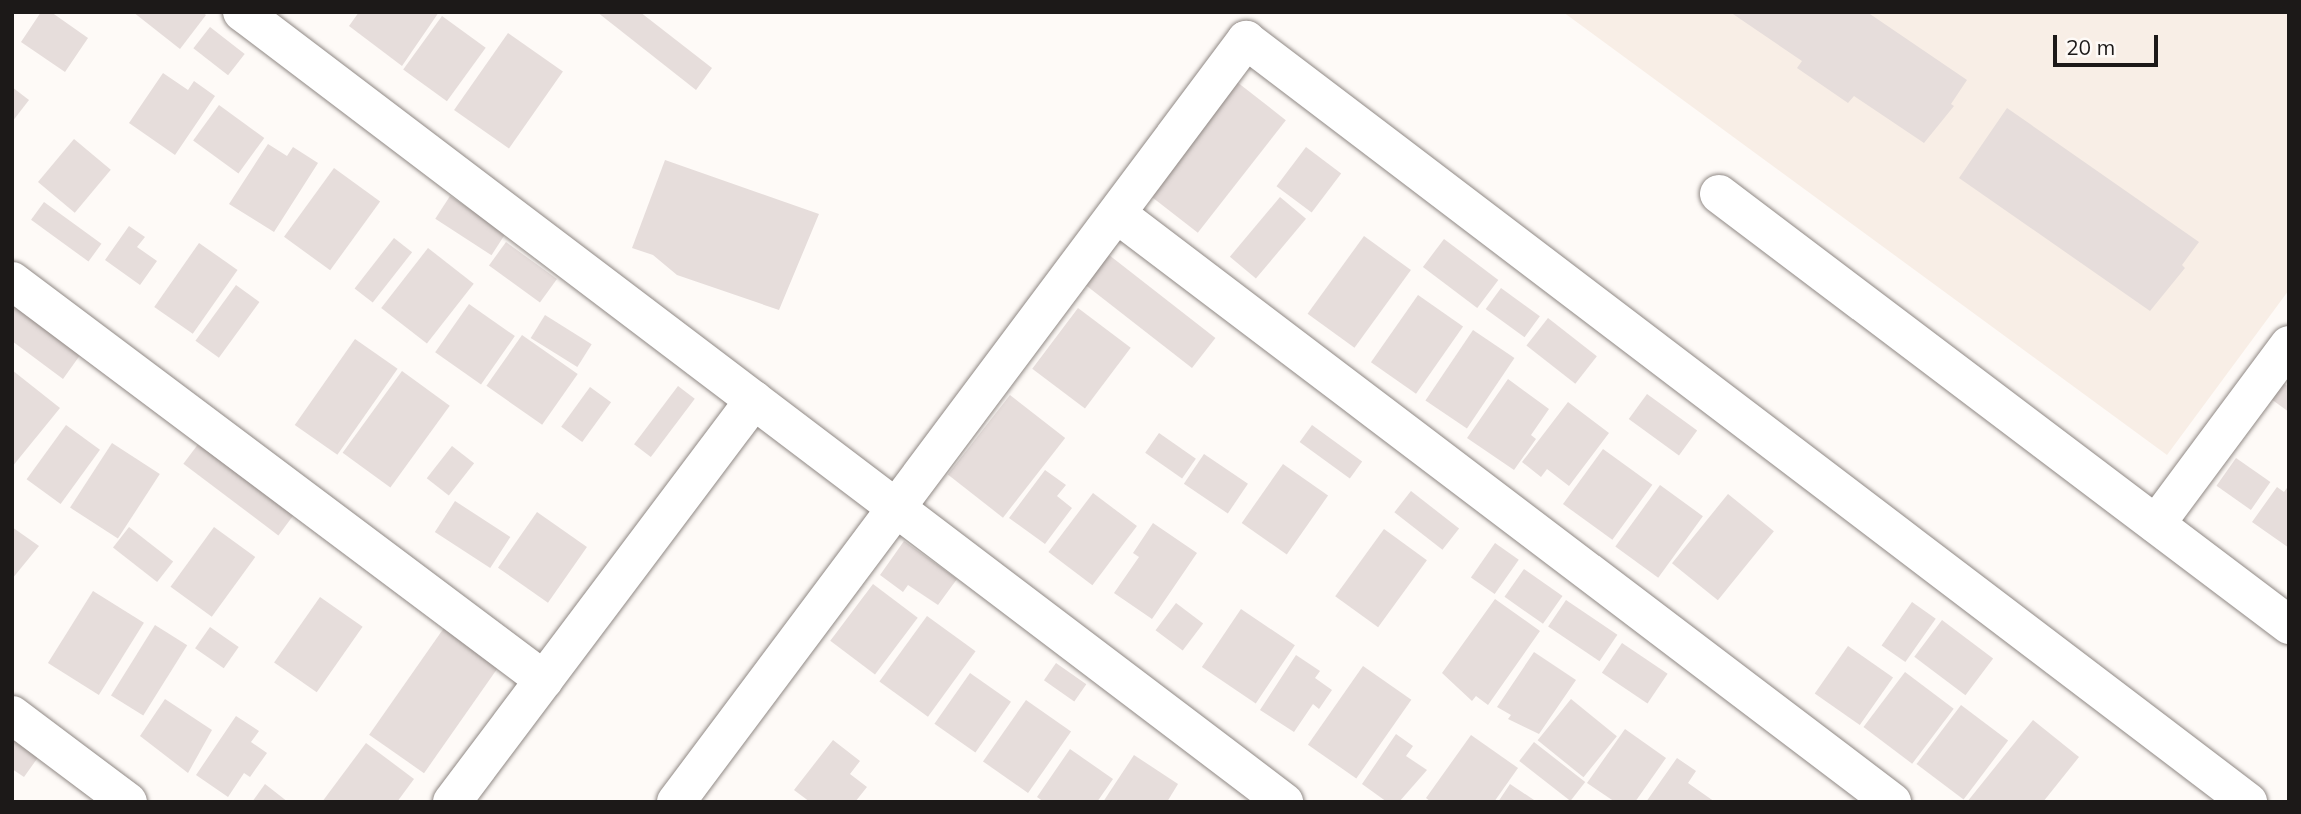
<!DOCTYPE html>
<html>
<head>
<meta charset="utf-8">
<style>
	body { margin:0 }
	#map { position:relative; width:2301px; height:814px; overflow:hidden; background:#fefaf7; font-family:Mulish,sans-serif }
	div>[style] { position:absolute }
	.built>* { inset:0; background:#f8eee6 }
	.building>* { inset:0; background:#e6dddb; transform-origin:0 0 }
	.roads { filter:drop-shadow(0 0 2px #908985) drop-shadow(0 0 2px #908985) }
	.minor>* { height:38px; margin:-19px; padding:0 19px; transform-origin:19px; border-radius:19px; background:#fff }
	span { translate:-50% -50%; white-space:nowrap; text-align:center; line-height:1.15; -webkit-text-stroke:6px #fefaf7; paint-order:stroke }
	.frame { position:absolute; inset:0; border:14px solid #1c1918; pointer-events:none }
	.scale { position:absolute; left:2053px; top:35px; width:105px; height:32px; box-sizing:border-box; border:4px solid #1c1918; border-top:0; padding-left:9px; font-size:21px; line-height:24px; white-space:nowrap; color:#1c1918; -webkit-text-stroke:5px #fefaf7; paint-order:stroke }
</style>
</head>
<body>
<div id="map">
	<div class="built">
		<i style="clip-path:polygon(1563px 12px,2289px 12px,2289px 290px,2167px 455px)"></i>
	</div>
	<div class="building">
		<i style="clip-path:polygon(41px 12px,51px 12px,88px 38px,65px 72px,21px 42px)"></i>
		<i style="clip-path:polygon(133px 12px,202px 12px,206px 15px,180px 49px)"></i>
		<i style="clip-path:polygon(359px 12px,439px 12px,402px 66px,349px 26px)"></i>
		<i style="clip-path:polygon(597px 12px,640px 12px,712px 68px,696px 90px)"></i>
		<i style="clip-path:polygon(1730px 12px,1867px 12px,1967px 80px,1951px 104px,1954px 106px,1924px 143px,1854px 96px,1848px 103px,1797px 68px,1802px 61px)"></i>
		<i style="left:442px;top:16px;width:54px;height:66px;rotate:36deg"></i>
		<i style="left:210px;top:27px;width:44px;height:27px;rotate:38deg"></i>
		<i style="left:508px;top:33px;width:67px;height:94px;rotate:35deg"></i>
		<i style="clip-path:polygon(163px 73px,188px 90px,194px 81px,215px 96px,175px 155px,129px 123px)"></i>
		<i style="left:1237px;top:82px;width:62px;height:143px;rotate:38deg"></i>
		<i style="clip-path:polygon(12px 87px,29px 100px,12px 122px)"></i>
		<i style="left:219px;top:105px;width:56px;height:44px;rotate:36deg"></i>
		<i style="clip-path:polygon(2007px 108px,2199px 242px,2182px 265px,2185px 268px,2150px 311px,1959px 178px)"></i>
		<i style="left:74px;top:139px;width:48px;height:56px;rotate:40deg"></i>
		<i style="clip-path:polygon(268px 144px,287px 156px,293px 147px,318px 163px,274px 232px,229px 204px)"></i>
		<i style="left:1306px;top:147px;width:44px;height:49px;rotate:37deg"></i>
		<i style="clip-path:polygon(665px 160px,819px 214px,779px 310px,677px 275px,653px 255px,632px 248px)"></i>
		<i style="left:334px;top:168px;width:57px;height:85px;rotate:36deg"></i>
		<i style="left:450px;top:196px;width:67px;height:27px;rotate:33deg"></i>
		<i style="left:1280px;top:197px;width:34px;height:78px;rotate:40deg"></i>
		<i style="left:44px;top:202px;width:71px;height:22px;rotate:36deg"></i>
		<i style="clip-path:polygon(129px 226px,145px 237px,137px 247px,157px 261px,140px 285px,105px 260px)"></i>
		<i style="left:1364px;top:236px;width:58px;height:96px;rotate:36deg"></i>
		<i style="left:394px;top:238px;width:23px;height:64px;rotate:38deg"></i>
		<i style="left:1444px;top:239px;width:68px;height:35px;rotate:37deg"></i>
		<i style="left:506px;top:242px;width:63px;height:29px;rotate:36deg"></i>
		<i style="left:199px;top:243px;width:47px;height:78px;rotate:35deg"></i>
		<i style="left:428px;top:248px;width:58px;height:76px;rotate:38deg"></i>
		<i style="left:1109px;top:255px;width:135px;height:38px;rotate:38deg"></i>
		<i style="left:236px;top:285px;width:29px;height:69px;rotate:36deg"></i>
		<i style="left:1501px;top:288px;width:48px;height:26px;rotate:36deg"></i>
		<i style="left:1418px;top:295px;width:55px;height:82px;rotate:35deg"></i>
		<i style="clip-path:polygon(12px 298px,83px 351px,63px 379px,12px 341px)"></i>
		<i style="left:469px;top:304px;width:56px;height:59px;rotate:35deg"></i>
		<i style="left:1078px;top:308px;width:66px;height:76px;rotate:37deg"></i>
		<i style="left:545px;top:315px;width:55px;height:27px;rotate:32deg"></i>
		<i style="left:1548px;top:318px;width:62px;height:35px;rotate:38deg"></i>
		<i style="left:1473px;top:330px;width:50px;height:85px;rotate:34deg"></i>
		<i style="left:522px;top:335px;width:68px;height:62px;rotate:35deg"></i>
		<i style="left:355px;top:339px;width:52px;height:105px;rotate:35deg"></i>
		<i style="clip-path:polygon(12px 370px,60px 408px,12px 467px)"></i>
		<i style="left:402px;top:371px;width:59px;height:101px;rotate:36deg"></i>
		<i style="clip-path:polygon(1508px 379px,1549px 409px,1531px 435px,1536px 439px,1514px 470px,1467px 438px)"></i>
		<i style="clip-path:polygon(2283px 383px,2289px 387px,2289px 412px,2271px 399px)"></i>
		<i style="left:678px;top:386px;width:21px;height:73px;rotate:37deg"></i>
		<i style="left:590px;top:387px;width:26px;height:49px;rotate:36deg"></i>
		<i style="left:1647px;top:394px;width:62px;height:31px;rotate:36deg"></i>
		<i style="left:1010px;top:395px;width:70px;height:101px;rotate:38deg"></i>
		<i style="clip-path:polygon(1568px 402px,1609px 433px,1569px 486px,1547px 469px,1541px 477px,1522px 462px)"></i>
		<i style="left:66px;top:425px;width:42px;height:67px;rotate:36deg"></i>
		<i style="left:1312px;top:425px;width:62px;height:21px;rotate:36deg"></i>
		<i style="left:1159px;top:433px;width:45px;height:24px;rotate:35deg"></i>
		<i style="left:112px;top:443px;width:57px;height:77px;rotate:33deg"></i>
		<i style="left:199px;top:443px;width:119px;height:26px;rotate:37deg"></i>
		<i style="left:452px;top:446px;width:28px;height:41px;rotate:38deg"></i>
		<i style="left:1603px;top:449px;width:61px;height:68px;rotate:36deg"></i>
		<i style="left:1204px;top:454px;width:53px;height:36px;rotate:34deg"></i>
		<i style="left:2236px;top:458px;width:42px;height:34px;rotate:35deg"></i>
		<i style="left:1283px;top:464px;width:55px;height:72px;rotate:35deg"></i>
		<i style="clip-path:polygon(1045px 470px,1066px 485px,1057px 496px,1072px 508px,1045px 544px,1009px 518px)"></i>
		<i style="left:1660px;top:485px;width:53px;height:76px;rotate:36deg"></i>
		<i style="clip-path:polygon(2289px 485px,2289px 548px,2252px 522px,2277px 487px,2284px 492px)"></i>
		<i style="left:1411px;top:491px;width:61px;height:27px;rotate:38deg"></i>
		<i style="left:1093px;top:493px;width:55px;height:74px;rotate:37deg"></i>
		<i style="left:1728px;top:494px;width:59px;height:89px;rotate:39deg"></i>
		<i style="left:455px;top:501px;width:66px;height:37px;rotate:33deg"></i>
		<i style="left:537px;top:512px;width:61px;height:68px;rotate:35deg"></i>
		<i style="clip-path:polygon(1153px 523px,1197px 553px,1152px 619px,1114px 593px,1139px 557px,1133px 553px)"></i>
		<i style="clip-path:polygon(12px 527px,39px 546px,12px 579px)"></i>
		<i style="left:129px;top:527px;width:56px;height:26px;rotate:38deg"></i>
		<i style="left:214px;top:527px;width:51px;height:74px;rotate:36deg"></i>
		<i style="left:1384px;top:529px;width:53px;height:83px;rotate:36deg"></i>
		<i style="clip-path:polygon(904px 541px,957px 579px,938px 605px,908px 585px,903px 592px,880px 575px)"></i>
		<i style="left:1495px;top:543px;width:29px;height:42px;rotate:35deg"></i>
		<i style="left:1524px;top:569px;width:47px;height:34px;rotate:35deg"></i>
		<i style="left:873px;top:584px;width:56px;height:71px;rotate:37deg"></i>
		<i style="left:93px;top:591px;width:60px;height:85px;rotate:32deg"></i>
		<i style="left:320px;top:597px;width:52px;height:80px;rotate:35deg"></i>
		<i style="clip-path:polygon(1495px 599px,1540px 631px,1488px 705px,1476px 696px,1472px 701px,1442px 673px)"></i>
		<i style="left:1566px;top:600px;width:62px;height:32px;rotate:34deg"></i>
		<i style="left:1912px;top:602px;width:29px;height:53px;rotate:35deg"></i>
		<i style="left:1176px;top:603px;width:34px;height:34px;rotate:37deg"></i>
		<i style="left:1241px;top:609px;width:65px;height:70px;rotate:34deg"></i>
		<i style="left:927px;top:616px;width:60px;height:81px;rotate:36deg"></i>
		<i style="left:1942px;top:620px;width:64px;height:46px;rotate:37deg"></i>
		<i style="left:155px;top:625px;width:38px;height:83px;rotate:32deg"></i>
		<i style="left:446px;top:625px;width:67px;height:134px;rotate:35deg"></i>
		<i style="left:210px;top:627px;width:35px;height:26px;rotate:35deg"></i>
		<i style="left:1622px;top:643px;width:55px;height:36px;rotate:34deg"></i>
		<i style="left:1848px;top:646px;width:55px;height:58px;rotate:35deg"></i>
		<i style="clip-path:polygon(1534px 652px,1576px 680px,1539px 734px,1508px 719px,1511px 715px,1497px 707px)"></i>
		<i style="clip-path:polygon(1296px 655px,1320px 671px,1315px 678px,1332px 690px,1319px 709px,1313px 704px,1294px 732px,1260px 710px)"></i>
		<i style="left:1056px;top:663px;width:37px;height:21px;rotate:35deg"></i>
		<i style="left:1363px;top:666px;width:59px;height:96px;rotate:35deg"></i>
		<i style="left:1905px;top:672px;width:61px;height:69px;rotate:37deg"></i>
		<i style="left:970px;top:673px;width:50px;height:62px;rotate:35deg"></i>
		<i style="clip-path:polygon(165px 699px,212px 730px,188px 773px,140px 736px)"></i>
		<i style="left:1571px;top:699px;width:59px;height:53px;rotate:39deg"></i>
		<i style="left:1026px;top:700px;width:55px;height:75px;rotate:35deg"></i>
		<i style="left:1961px;top:705px;width:59px;height:74px;rotate:37deg"></i>
		<i style="clip-path:polygon(236px 716px,259px 731px,251px 742px,267px 753px,250px 777px,244px 773px,228px 797px,196px 775px)"></i>
		<i style="clip-path:polygon(2033px 720px,2079px 757px,2043px 802px,1967px 802px)"></i>
		<i style="clip-path:polygon(1625px 729px,1666px 758px,1635px 802px,1615px 802px,1587px 783px)"></i>
		<i style="clip-path:polygon(1396px 734px,1413px 746px,1406px 756px,1427px 770px,1399px 802px,1387px 802px,1362px 784px)"></i>
		<i style="clip-path:polygon(1471px 735px,1518px 768px,1494px 802px,1431px 802px,1426px 798px)"></i>
		<i style="clip-path:polygon(12px 737px,39px 756px,24px 777px,12px 769px)"></i>
		<i style="clip-path:polygon(833px 740px,860px 761px,850px 774px,867px 787px,855px 802px,810px 802px,794px 790px)"></i>
		<i style="left:1534px;top:742px;width:65px;height:24px;rotate:38deg"></i>
		<i style="clip-path:polygon(366px 743px,414px 779px,397px 802px,322px 802px)"></i>
		<i style="clip-path:polygon(1070px 749px,1113px 779px,1097px 802px,1044px 802px,1037px 797px)"></i>
		<i style="clip-path:polygon(1134px 755px,1178px 784px,1167px 802px,1103px 802px)"></i>
		<i style="clip-path:polygon(1677px 758px,1696px 771px,1688px 783px,1715px 802px,1646px 802px)"></i>
		<i style="clip-path:polygon(265px 784px,288px 802px,252px 802px)"></i>
		<i style="clip-path:polygon(1510px 784px,1537px 802px,1498px 802px)"></i>
	</div>
	<div class="roads">
		<div class="minor">
			<i style="left:242px;top:12px;width:1308px;rotate:37.17deg"></i>
			<i style="left:1719px;top:194px;width:715px;rotate:37.09deg"></i>
			<i style="left:1117px;top:214px;width:973px;rotate:37.19deg"></i>
			<i style="left:12px;top:281px;width:665px;rotate:36.87deg"></i>
			<i style="left:2156px;top:524px;width:223px;rotate:-53.4deg"></i>
			<i style="left:12px;top:715px;width:145px;rotate:36.9deg"></i>
			<i style="left:452px;top:802px;width:503px;rotate:-53.08deg"></i>
			<i style="left:676px;top:802px;width:952px;rotate:-53.2deg"></i>
			<i style="left:1246px;top:40px;width:1259px;rotate:37.25deg"></i>
		</div>
	</div>
	<div class="frame"></div>
	<div class="scale">20 m</div>
</div>
</body>
</html>
